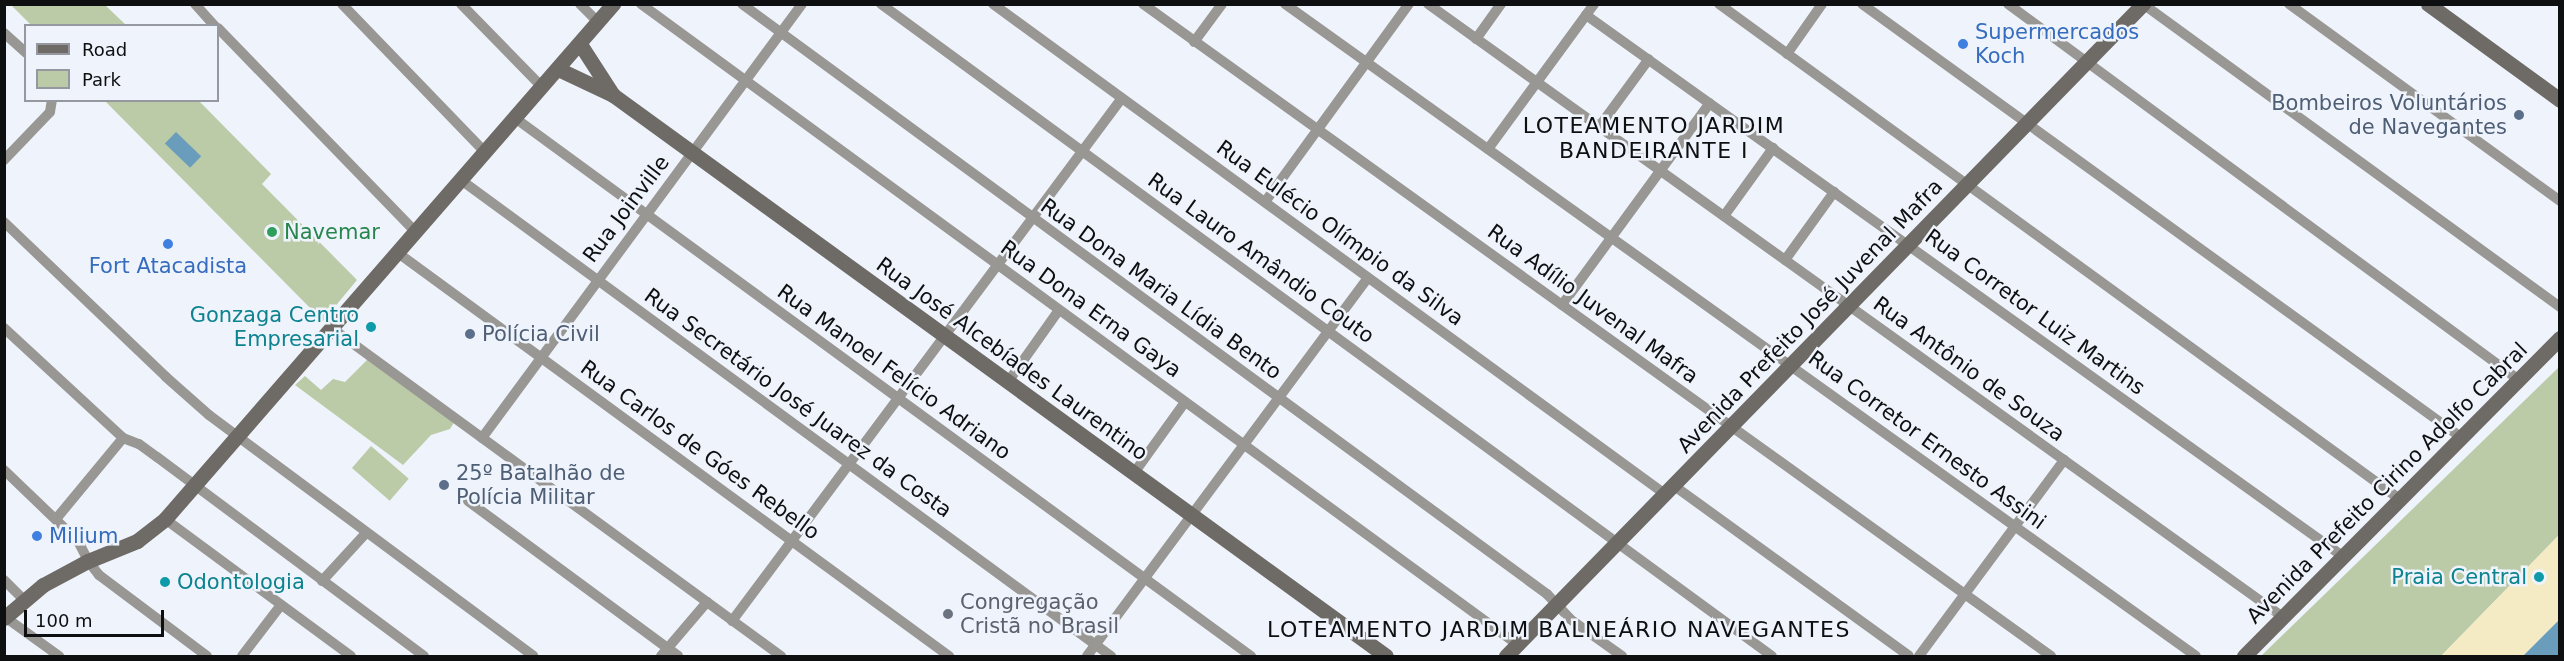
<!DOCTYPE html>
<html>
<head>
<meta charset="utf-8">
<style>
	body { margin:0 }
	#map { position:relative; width:2564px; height:661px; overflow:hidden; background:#eff4fc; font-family:"DejaVu Sans",sans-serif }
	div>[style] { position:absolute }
	.green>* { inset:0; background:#bbcaa7; transform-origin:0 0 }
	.sand>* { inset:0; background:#f4eac4 }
	.water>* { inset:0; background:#6a9dbc; transform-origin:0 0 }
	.street>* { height:10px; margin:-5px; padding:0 5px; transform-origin:5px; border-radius:5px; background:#999793 }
	.secondary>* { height:15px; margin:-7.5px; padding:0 7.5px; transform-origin:7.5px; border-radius:7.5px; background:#6e6b66 }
	.dots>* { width:16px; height:16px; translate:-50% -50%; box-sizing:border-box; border:3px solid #eff4fc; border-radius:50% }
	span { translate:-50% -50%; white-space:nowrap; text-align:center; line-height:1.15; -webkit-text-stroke:5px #eff4fc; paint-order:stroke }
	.shop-label { font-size:21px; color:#366cbe }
	.left { translate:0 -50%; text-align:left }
	.service-label { font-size:21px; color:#4e5e75 }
	.right { translate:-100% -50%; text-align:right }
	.street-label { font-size:21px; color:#0d0f11 }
	.leisure-label { font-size:21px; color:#27864d }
	.culture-label { font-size:21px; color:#0d838f }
	.worship-label { font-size:21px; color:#5b616d }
	.neighbourhood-label { font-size:22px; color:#0d0f11; letter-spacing:1.5px }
	.frame { position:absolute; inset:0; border:6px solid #0d0f11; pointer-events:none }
	.legend { position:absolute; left:24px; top:24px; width:195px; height:78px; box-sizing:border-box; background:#eff4fc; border:2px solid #95989e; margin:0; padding:8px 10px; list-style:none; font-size:18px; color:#0d0f11 }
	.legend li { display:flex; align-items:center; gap:12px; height:30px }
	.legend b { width:30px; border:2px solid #95989e }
	.scale { position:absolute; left:24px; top:610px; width:140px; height:27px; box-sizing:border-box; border:3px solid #0d0f11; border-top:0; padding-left:8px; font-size:18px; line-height:21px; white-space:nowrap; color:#0d0f11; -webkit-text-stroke:4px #eff4fc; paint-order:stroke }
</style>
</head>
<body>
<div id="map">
	<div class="green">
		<i style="clip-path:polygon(11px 5px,105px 5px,126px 25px,31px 25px)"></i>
		<i style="clip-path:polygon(105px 101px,199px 101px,271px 174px,262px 184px,357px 280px,323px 321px)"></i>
		<i style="clip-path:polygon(368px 359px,455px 421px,450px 429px,431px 435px,403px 465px,295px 385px,305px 376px,321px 390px,333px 379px,345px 382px)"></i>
		<i style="clip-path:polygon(2559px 367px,2559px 535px,2441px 656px,2261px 656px)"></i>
		<i style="left:371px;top:446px;width:50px;height:29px;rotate:41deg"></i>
	</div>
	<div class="sand">
		<i style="clip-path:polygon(2559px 535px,2559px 620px,2523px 656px,2441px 656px)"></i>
	</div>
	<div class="water">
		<i style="left:176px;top:132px;width:35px;height:16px;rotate:44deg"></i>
		<i style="clip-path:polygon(2559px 620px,2559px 656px,2523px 656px)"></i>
	</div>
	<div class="street">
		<i style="left:195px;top:4px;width:30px;rotate:48deg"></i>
		<i style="left:342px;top:4px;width:206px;rotate:46deg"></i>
		<i style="left:461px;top:4px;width:116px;rotate:45.7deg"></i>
		<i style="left:580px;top:4px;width:25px;rotate:45deg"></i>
		<i style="left:641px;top:4px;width:1086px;rotate:36.16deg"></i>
		<i style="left:742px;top:4px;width:998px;rotate:36.24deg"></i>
		<i style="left:1547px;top:594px;width:34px;rotate:47deg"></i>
		<i style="left:1570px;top:619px;width:64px;rotate:35.4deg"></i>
		<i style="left:881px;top:4px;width:1104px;rotate:36.2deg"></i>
		<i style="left:993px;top:4px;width:832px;rotate:36.1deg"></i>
		<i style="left:1143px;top:4px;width:1118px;rotate:35.68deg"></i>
		<i style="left:1285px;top:4px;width:1120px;rotate:35.59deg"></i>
		<i style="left:1428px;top:4px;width:1052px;rotate:35.64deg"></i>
		<i style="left:1719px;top:4px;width:843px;rotate:36.03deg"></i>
		<i style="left:1862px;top:4px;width:741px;rotate:35.88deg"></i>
		<i style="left:2008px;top:4px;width:634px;rotate:36.35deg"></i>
		<i style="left:2143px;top:4px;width:515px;rotate:36deg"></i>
		<i style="left:2289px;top:4px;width:335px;rotate:36deg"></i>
		<i style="left:1586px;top:15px;width:932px;rotate:35.57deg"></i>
		<i style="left:218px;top:28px;width:284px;rotate:45.9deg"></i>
		<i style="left:4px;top:33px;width:30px;rotate:42deg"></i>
		<i style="left:1476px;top:39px;width:43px;rotate:-54.5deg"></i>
		<i style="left:1194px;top:42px;width:47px;rotate:-53.6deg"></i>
		<i style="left:1787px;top:54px;width:61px;rotate:-55deg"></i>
		<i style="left:515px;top:118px;width:912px;rotate:36.17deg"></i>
		<i style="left:1599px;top:127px;width:84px;rotate:-53.7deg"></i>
		<i style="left:1488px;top:149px;width:180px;rotate:-53.8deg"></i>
		<i style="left:4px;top:160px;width:66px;rotate:-46.2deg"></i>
		<i style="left:50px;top:112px;width:12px;rotate:-81deg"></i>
		<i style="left:461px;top:180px;width:806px;rotate:36.22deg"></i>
		<i style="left:1265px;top:202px;width:245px;rotate:-54deg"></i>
		<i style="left:1724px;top:216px;width:84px;rotate:-54.2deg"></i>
		<i style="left:4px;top:222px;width:224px;rotate:43.7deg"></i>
		<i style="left:166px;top:377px;width:57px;rotate:41.5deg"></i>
		<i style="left:209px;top:415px;width:404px;rotate:36.6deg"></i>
		<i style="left:398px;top:253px;width:683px;rotate:36.18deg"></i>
		<i style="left:1785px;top:260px;width:84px;rotate:-54.2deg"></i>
		<i style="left:1562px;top:305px;width:250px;rotate:-53.8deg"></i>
		<i style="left:4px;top:328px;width:162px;rotate:42.7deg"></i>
		<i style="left:123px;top:438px;width:17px;rotate:21deg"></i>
		<i style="left:139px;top:444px;width:22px;rotate:36deg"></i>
		<i style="left:157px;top:457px;width:333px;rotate:36.7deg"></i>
		<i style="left:333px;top:329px;width:555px;rotate:36.13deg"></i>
		<i style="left:1008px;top:382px;width:88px;rotate:-54.7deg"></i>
		<i style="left:482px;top:438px;width:539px;rotate:-53.6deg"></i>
		<i style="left:4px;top:470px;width:103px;rotate:43.8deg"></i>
		<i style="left:78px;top:541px;width:22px;rotate:63deg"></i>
		<i style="left:88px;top:561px;width:18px;rotate:52deg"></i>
		<i style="left:99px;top:575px;width:135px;rotate:36.9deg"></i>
		<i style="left:1134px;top:473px;width:87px;rotate:-54.3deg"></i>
		<i style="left:1673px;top:485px;width:291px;rotate:35.9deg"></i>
		<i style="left:468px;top:501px;width:261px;rotate:36.4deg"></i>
		<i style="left:56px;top:519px;width:105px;rotate:-50.4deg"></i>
		<i style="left:165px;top:519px;width:231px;rotate:36.4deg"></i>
		<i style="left:4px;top:580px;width:28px;rotate:45deg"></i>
		<i style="left:322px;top:581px;width:65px;rotate:-47.5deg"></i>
		<i style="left:5px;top:617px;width:67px;rotate:35.8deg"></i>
		<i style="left:732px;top:621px;width:652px;rotate:-53.29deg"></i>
		<i style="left:242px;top:656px;width:64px;rotate:-52.6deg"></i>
		<i style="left:661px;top:656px;width:71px;rotate:-49.6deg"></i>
		<i style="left:1087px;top:656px;width:471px;rotate:-53.4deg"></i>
		<i style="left:1919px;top:656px;width:244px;rotate:-53.5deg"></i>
	</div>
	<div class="secondary">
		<i style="left:2428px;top:4px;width:163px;rotate:36deg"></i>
		<i style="left:580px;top:44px;width:61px;rotate:57.1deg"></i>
		<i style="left:558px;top:69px;width:61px;rotate:25.3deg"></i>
		<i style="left:613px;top:95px;width:955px;rotate:35.97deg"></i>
		<i style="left:4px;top:618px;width:51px;rotate:-40.2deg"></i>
		<i style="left:43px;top:585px;width:51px;rotate:-28.1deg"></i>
		<i style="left:88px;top:561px;width:53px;rotate:-22.2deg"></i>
		<i style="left:137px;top:541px;width:36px;rotate:-38deg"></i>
		<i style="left:165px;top:519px;width:683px;rotate:-48.98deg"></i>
		<i style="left:1506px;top:656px;width:912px;rotate:-45.67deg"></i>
		<i style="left:2244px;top:656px;width:448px;rotate:-45.2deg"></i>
	</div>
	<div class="dots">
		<i style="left:1963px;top:44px;background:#3f7fe0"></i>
		<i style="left:2519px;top:115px;background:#5c6f8a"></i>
		<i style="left:272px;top:232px;background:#2e9e5b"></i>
		<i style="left:168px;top:244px;background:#3f7fe0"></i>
		<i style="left:371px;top:327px;background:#0f9aa8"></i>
		<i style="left:470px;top:334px;background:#5c6f8a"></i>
		<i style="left:444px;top:485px;background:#5c6f8a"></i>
		<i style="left:37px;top:536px;background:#3f7fe0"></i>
		<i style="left:2539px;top:577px;background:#0f9aa8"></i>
		<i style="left:165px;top:582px;background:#0f9aa8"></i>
		<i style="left:948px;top:614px;background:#6b7280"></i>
	</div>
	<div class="shop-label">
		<span class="left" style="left:1975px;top:44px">Supermercados<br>Koch</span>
		<span style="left:168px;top:266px">Fort Atacadista</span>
		<span class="left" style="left:49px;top:536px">Milium</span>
	</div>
	<div class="service-label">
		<span class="right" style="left:2507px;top:115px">Bombeiros Voluntários<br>de Navegantes</span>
		<span class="left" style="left:482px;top:334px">Polícia Civil</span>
		<span class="left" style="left:456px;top:485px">25º Batalhão de<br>Polícia Militar</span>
	</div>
	<div class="street-label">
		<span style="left:626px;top:209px;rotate:-53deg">Rua Joinville</span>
		<span style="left:1340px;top:233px;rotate:36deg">Rua Eulécio Olímpio da Silva</span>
		<span style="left:1261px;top:258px;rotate:36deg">Rua Lauro Amândio Couto</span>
		<span style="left:1161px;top:289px;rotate:36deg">Rua Dona Maria Lídia Bento</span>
		<span style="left:1593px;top:304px;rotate:36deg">Rua Adílio Juvenal Mafra</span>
		<span style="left:1091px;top:309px;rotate:36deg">Rua Dona Erna Gaya</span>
		<span style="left:2035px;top:312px;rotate:36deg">Rua Corretor Luiz Martins</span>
		<span style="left:1810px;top:316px;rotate:-46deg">Avenida Prefeito José Juvenal Mafra</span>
		<span style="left:1012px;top:359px;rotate:36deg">Rua José Alcebíades Laurentino</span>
		<span style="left:1969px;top:369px;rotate:36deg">Rua Antônio de Souza</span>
		<span style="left:894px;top:372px;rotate:36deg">Rua Manoel Felício Adriano</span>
		<span style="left:798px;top:403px;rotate:36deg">Rua Secretário José Juarez da Costa</span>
		<span style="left:1927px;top:440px;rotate:36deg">Rua Corretor Ernesto Assini</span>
		<span style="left:700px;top:450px;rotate:36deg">Rua Carlos de Góes Rebello</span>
		<span style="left:2387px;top:483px;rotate:-45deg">Avenida Prefeito Cirino Adolfo Cabral</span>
	</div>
	<div class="leisure-label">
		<span class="left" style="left:284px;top:232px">Navemar</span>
	</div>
	<div class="culture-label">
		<span class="right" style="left:359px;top:327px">Gonzaga Centro<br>Empresarial</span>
		<span class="right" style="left:2527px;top:577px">Praia Central</span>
		<span class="left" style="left:177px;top:582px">Odontologia</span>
	</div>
	<div class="worship-label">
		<span class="left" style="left:960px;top:614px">Congregação<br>Cristã no Brasil</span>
	</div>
	<div class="neighbourhood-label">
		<span style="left:1654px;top:138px">LOTEAMENTO JARDIM<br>BANDEIRANTE I</span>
		<span style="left:1559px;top:630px">LOTEAMENTO JARDIM BALNEÁRIO NAVEGANTES</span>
	</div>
	<div class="frame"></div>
	<ul class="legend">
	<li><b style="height:8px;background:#6e6b66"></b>Road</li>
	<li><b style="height:16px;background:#bbcaa7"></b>Park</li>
	</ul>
	<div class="scale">100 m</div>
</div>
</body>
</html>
